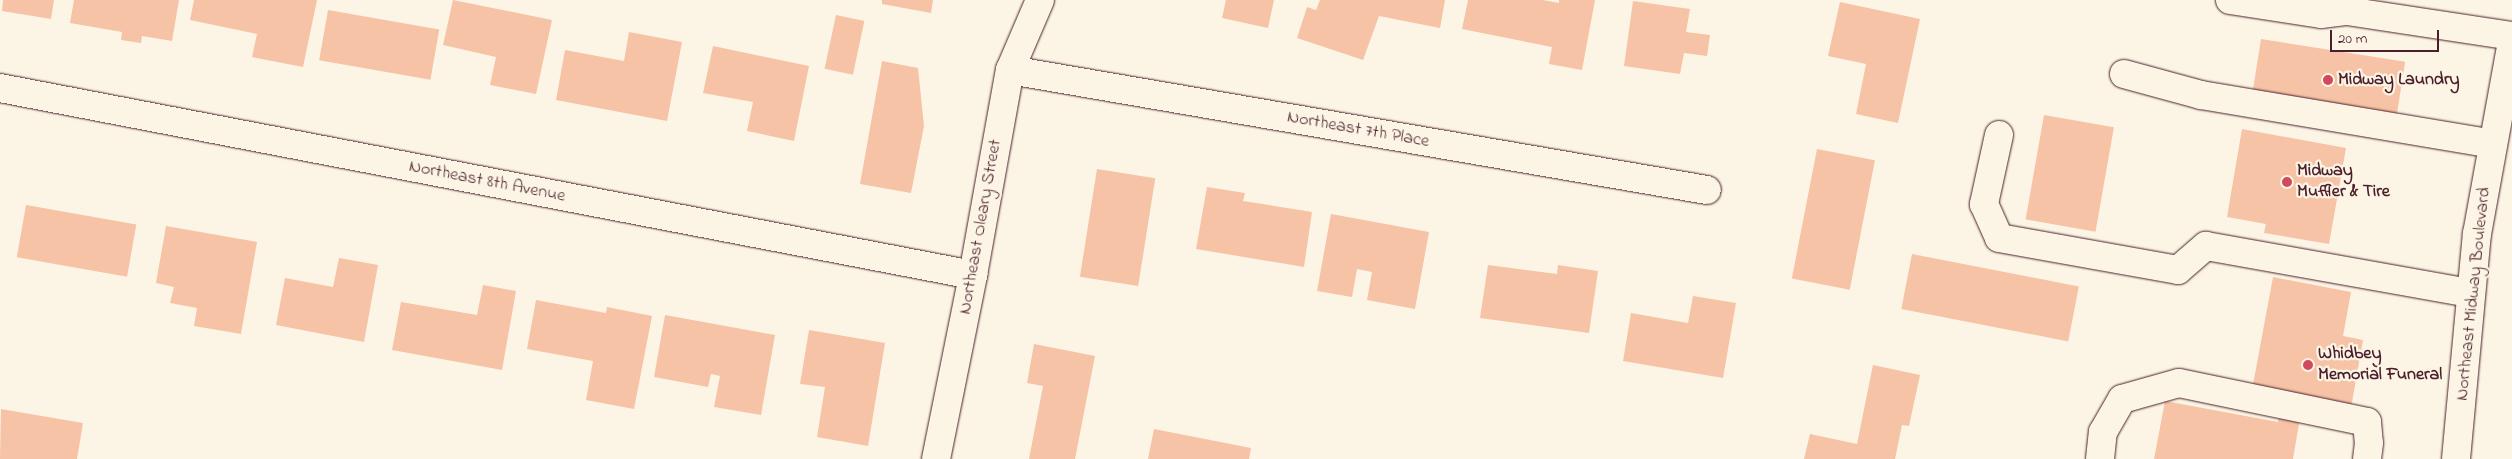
<!DOCTYPE html>
<html>
<head>
<meta charset="utf-8">
<style>
	body { margin:0 }
	#map { position:relative; width:2512px; height:459px; overflow:hidden; background:#fcf5e5; font-family:"Indie Flower",sans-serif }
	div>[style] { position:absolute }
	.building>* { inset:0; background:#f6c3a6; transform-origin:0 0 }
	.roads { filter:drop-shadow(0 0 1px #4a1f2b) drop-shadow(0 0 1px #4a1f2b) }
	.minor>* { height:28px; margin:-14px; padding:0 14px; transform-origin:14px; border-radius:14px; background:#fcf5e5 }
	.dots>* { width:14px; height:14px; translate:-50% -50%; box-sizing:border-box; border:2px solid #fcf5e5; border-radius:50% }
	span { translate:-50% -50%; white-space:nowrap; text-align:center; line-height:1.15; -webkit-text-stroke:4.5px #fcf5e5; paint-order:stroke }
	.poi-label { font-size:18px; color:#4a1f2b; font-weight:700 }
	.left { translate:0 -50%; text-align:left }
	.street-label { font-size:18px; color:#4a1f2b }
	.scale { position:absolute; left:2330px; top:30px; width:109px; height:22px; box-sizing:border-box; border:2px solid #4a1f2b; border-top:0; padding-left:6px; font-size:15px; line-height:18px; white-space:nowrap; color:#4a1f2b; -webkit-text-stroke:4px #fcf5e5; paint-order:stroke }
</style>
</head>
<body>
<div id="map">
	<div class="building">
		<i style="clip-path:polygon(3px 0,54px 0,51px 19px,2px 11px)"></i>
		<i style="clip-path:polygon(74px 0,179px 0,172px 41px,142px 36px,141px 43px,121px 40px,122px 32px,70px 23px)"></i>
		<i style="clip-path:polygon(194px 0,317px 0,303px 67px,252px 57px,257px 34px,190px 20px)"></i>
		<i style="clip-path:polygon(453px 0,552px 20px,536px 94px,490px 85px,496px 57px,443px 45px)"></i>
		<i style="clip-path:polygon(882px 0,933px 0,931px 13px,882px 4px)"></i>
		<i style="clip-path:polygon(1226px 0,1274px 0,1268px 28px,1222px 18px)"></i>
		<i style="clip-path:polygon(1320px 0,1445px 0,1440px 28px,1379px 16px,1363px 60px,1297px 38px,1307px 7px,1316px 10px)"></i>
		<i style="clip-path:polygon(1468px 0,1543px 0,1559px 3px,1559px 0,1595px 0,1582px 70px,1549px 64px,1552px 47px,1462px 29px)"></i>
		<i style="clip-path:polygon(1633px 1px,1690px 9px,1686px 32px,1710px 35px,1707px 56px,1684px 53px,1680px 74px,1624px 66px)"></i>
		<i style="clip-path:polygon(1840px 2px,1920px 19px,1898px 123px,1856px 114px,1866px 64px,1828px 56px)"></i>
		<i style="left:328px;top:10px;width:113px;height:51px;rotate:10deg"></i>
		<i style="left:836px;top:15px;width:29px;height:55px;rotate:12deg"></i>
		<i style="clip-path:polygon(629px 32px,682px 42px,667px 121px,556px 100px,565px 50px,624px 61px)"></i>
		<i style="left:2261px;top:39px;width:146px;height:59px;rotate:9deg"></i>
		<i style="clip-path:polygon(713px 46px,809px 66px,794px 141px,747px 131px,753px 102px,703px 93px)"></i>
		<i style="clip-path:polygon(882px 61px,918px 68px,924px 126px,911px 193px,860px 184px)"></i>
		<i style="left:2044px;top:115px;width:71px;height:106px;rotate:10deg"></i>
		<i style="clip-path:polygon(2242px 129px,2346px 148px,2329px 244px,2264px 233px,2266px 224px,2227px 217px)"></i>
		<i style="left:1817px;top:149px;width:59px;height:132px;rotate:11deg"></i>
		<i style="left:1097px;top:169px;width:59px;height:109px;rotate:9deg"></i>
		<i style="clip-path:polygon(1207px 187px,1245px 193px,1243px 201px,1312px 212px,1304px 267px,1196px 249px)"></i>
		<i style="left:26px;top:205px;width:112px;height:53px;rotate:10deg"></i>
		<i style="clip-path:polygon(1331px 214px,1429px 232px,1415px 309px,1367px 300px,1372px 272px,1357px 269px,1352px 297px,1317px 291px)"></i>
		<i style="clip-path:polygon(166px 226px,257px 242px,241px 334px,194px 326px,197px 308px,170px 303px,174px 287px,156px 283px)"></i>
		<i style="left:1912px;top:254px;width:170px;height:56px;rotate:11deg"></i>
		<i style="clip-path:polygon(339px 258px,378px 265px,364px 342px,276px 325px,285px 278px,333px 287px)"></i>
		<i style="clip-path:polygon(1488px 265px,1557px 274px,1558px 265px,1598px 271px,1589px 333px,1480px 318px)"></i>
		<i style="clip-path:polygon(2273px 277px,2351px 292px,2343px 336px,2363px 340px,2351px 408px,2252px 390px)"></i>
		<i style="clip-path:polygon(483px 285px,516px 291px,502px 370px,392px 350px,401px 302px,477px 315px)"></i>
		<i style="clip-path:polygon(1693px 296px,1736px 303px,1723px 378px,1623px 361px,1631px 313px,1688px 323px)"></i>
		<i style="clip-path:polygon(536px 300px,606px 313px,607px 307px,652px 316px,634px 409px,586px 400px,593px 361px,527px 349px)"></i>
		<i style="clip-path:polygon(665px 315px,775px 335px,761px 415px,714px 407px,720px 376px,711px 374px,708px 387px,654px 377px)"></i>
		<i style="clip-path:polygon(809px 330px,885px 343px,868px 446px,817px 437px,825px 387px,800px 384px)"></i>
		<i style="clip-path:polygon(1034px 344px,1095px 356px,1075px 459px,1029px 459px,1043px 386px,1027px 383px)"></i>
		<i style="clip-path:polygon(1873px 365px,1920px 375px,1909px 426px,1902px 425px,1895px 459px,1804px 459px,1810px 434px,1857px 444px)"></i>
		<i style="clip-path:polygon(2165px 401px,2278px 422px,2279px 414px,2300px 418px,2293px 459px,2154px 459px)"></i>
		<i style="clip-path:polygon(1px 409px,83px 423px,77px 459px,0 459px)"></i>
		<i style="clip-path:polygon(1154px 429px,1251px 448px,1249px 459px,1148px 459px)"></i>
	</div>
	<div class="roads">
		<div class="minor">
			<i style="left:2230px;top:0;width:92px;rotate:8.7deg"></i>
			<i style="left:2321px;top:14px;width:26px;rotate:-7deg"></i>
			<i style="left:2347px;top:11px;width:167px;rotate:8.6deg"></i>
			<i style="left:1010px;top:70px;width:707px;rotate:9.77deg"></i>
			<i style="left:2124px;top:74px;width:80px;rotate:15.3deg"></i>
			<i style="left:2201px;top:95px;width:296px;rotate:9.5deg"></i>
			<i style="left:0;top:88px;width:991px;rotate:10.88deg"></i>
			<i style="left:1999px;top:135px;width:71px;rotate:102.3deg"></i>
			<i style="left:1984px;top:204px;width:37px;rotate:66deg"></i>
			<i style="left:1999px;top:238px;width:182px;rotate:10.1deg"></i>
			<i style="left:2178px;top:270px;width:37px;rotate:-41deg"></i>
			<i style="left:2206px;top:246px;width:269px;rotate:10.1deg"></i>
			<i style="left:936px;top:459px;width:188px;rotate:-78.6deg"></i>
			<i style="left:973px;top:275px;width:208px;rotate:-79.8deg"></i>
			<i style="left:1010px;top:70px;width:76px;rotate:-66.8deg"></i>
			<i style="left:2100px;top:459px;width:27px;rotate:-84deg"></i>
			<i style="left:2103px;top:432px;width:38px;rotate:-60deg"></i>
			<i style="left:2122px;top:399px;width:59px;rotate:-15.7deg"></i>
			<i style="left:2179px;top:383px;width:192px;rotate:11.7deg"></i>
			<i style="left:2367px;top:422px;width:21px;rotate:85deg"></i>
			<i style="left:2369px;top:443px;width:16px;rotate:97deg"></i>
			<i style="left:2456px;top:459px;width:226px;rotate:-84.7deg"></i>
			<i style="left:2477px;top:234px;width:196px;rotate:-79.7deg"></i>
		</div>
	</div>
	<div class="dots">
		<i style="left:2328px;top:80px;background:#d1495b"></i>
		<i style="left:2287px;top:182px;background:#d1495b"></i>
		<i style="left:2308px;top:365px;background:#d1495b"></i>
	</div>
	<div class="poi-label">
		<span class="left" style="left:2338px;top:80px">Midway Laundry</span>
		<span class="left" style="left:2297px;top:182px">Midway<br>Muffler &amp; Tire</span>
		<span class="left" style="left:2318px;top:365px">Whidbey<br>Memorial Funeral</span>
	</div>
	<div class="street-label">
		<span style="left:1358px;top:130px;rotate:10deg">Northeast 7th Place</span>
		<span style="left:487px;top:182px;rotate:11deg">Northeast 8th Avenue</span>
		<span style="left:981px;top:227px;rotate:-80deg">Northeast Oleary Street</span>
		<span style="left:2474px;top:294px;rotate:-84deg">Northeast Midway Boulevard</span>
	</div>
	<div class="scale">20 m</div>
</div>
</body>
</html>
